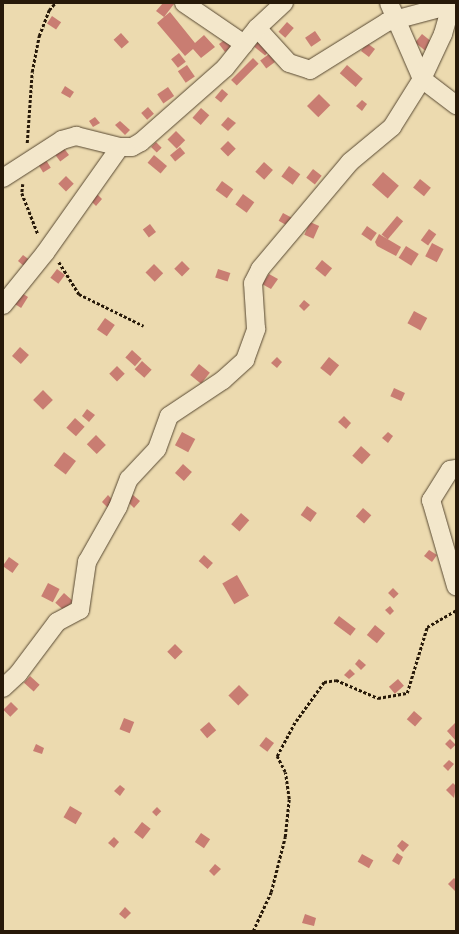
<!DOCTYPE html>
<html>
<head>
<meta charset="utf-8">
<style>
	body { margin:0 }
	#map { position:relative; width:459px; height:934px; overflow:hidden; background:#ecdaaf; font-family:"IM FELL DW Pica",serif }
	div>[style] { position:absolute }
	.building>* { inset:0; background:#c97d72; transform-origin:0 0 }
	.path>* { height:2.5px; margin-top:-1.25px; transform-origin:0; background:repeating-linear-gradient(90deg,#271909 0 3px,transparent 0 5px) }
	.roads { filter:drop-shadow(0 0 1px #584932) drop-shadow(0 0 1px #584932) }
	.street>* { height:18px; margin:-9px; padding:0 9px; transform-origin:9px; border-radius:9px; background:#f3e7cb }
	span { translate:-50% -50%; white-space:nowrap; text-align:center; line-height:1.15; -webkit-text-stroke:4px #f3e7cb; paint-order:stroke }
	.frame { position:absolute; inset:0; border:4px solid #271909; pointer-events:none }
</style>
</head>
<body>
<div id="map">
	<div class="building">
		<i style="clip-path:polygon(163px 3px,174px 4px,164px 17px,170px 12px,195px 43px,204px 35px,215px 47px,201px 58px,193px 49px,185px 56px,157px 23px,164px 17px,156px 11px)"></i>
		<i style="left:52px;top:16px;width:11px;height:9px;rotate:34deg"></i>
		<i style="left:287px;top:22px;width:9px;height:13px;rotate:41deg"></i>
		<i style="left:315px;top:31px;width:11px;height:12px;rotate:56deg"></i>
		<i style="left:121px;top:33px;width:12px;height:10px;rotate:48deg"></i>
		<i style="left:422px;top:34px;width:14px;height:11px;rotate:39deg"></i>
		<i style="left:227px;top:38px;width:10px;height:10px;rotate:53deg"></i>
		<i style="left:258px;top:42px;width:14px;height:6px;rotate:39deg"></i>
		<i style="left:367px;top:43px;width:10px;height:10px;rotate:37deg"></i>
		<i style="left:179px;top:53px;width:11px;height:10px;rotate:52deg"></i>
		<i style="left:269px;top:54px;width:10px;height:11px;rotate:53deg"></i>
		<i style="left:253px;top:58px;width:8px;height:31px;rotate:45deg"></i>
		<i style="left:187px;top:65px;width:14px;height:11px;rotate:56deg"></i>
		<i style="left:347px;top:65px;width:21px;height:11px;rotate:41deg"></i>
		<i style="clip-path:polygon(65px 86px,74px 92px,70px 98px,61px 93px)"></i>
		<i style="left:168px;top:87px;width:11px;height:13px;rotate:56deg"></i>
		<i style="left:222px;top:89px;width:8px;height:11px;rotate:40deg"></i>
		<i style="left:319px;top:94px;width:16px;height:17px;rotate:45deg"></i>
		<i style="clip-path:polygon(362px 100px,367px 104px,362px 111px,356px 106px)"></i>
		<i style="left:148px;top:107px;width:9px;height:9px;rotate:49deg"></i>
		<i style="left:201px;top:108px;width:11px;height:13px;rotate:41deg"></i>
		<i style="clip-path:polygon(95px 117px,100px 123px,93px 127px,89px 121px)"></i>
		<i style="clip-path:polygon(228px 117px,236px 123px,228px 131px,221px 125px)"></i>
		<i style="clip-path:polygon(120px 121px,130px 130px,125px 135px,115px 125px)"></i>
		<i style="left:176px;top:131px;width:13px;height:12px;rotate:45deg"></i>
		<i style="left:228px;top:141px;width:11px;height:11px;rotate:45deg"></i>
		<i style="left:156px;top:142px;width:8px;height:7px;rotate:45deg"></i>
		<i style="left:63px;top:147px;width:10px;height:11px;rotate:53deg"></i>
		<i style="left:180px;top:147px;width:8px;height:13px;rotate:50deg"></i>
		<i style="left:154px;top:155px;width:17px;height:10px;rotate:40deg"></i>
		<i style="left:46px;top:160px;width:9px;height:9px;rotate:58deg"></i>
		<i style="left:264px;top:162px;width:12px;height:13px;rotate:42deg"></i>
		<i style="left:289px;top:166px;width:14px;height:13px;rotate:36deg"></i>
		<i style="left:313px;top:169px;width:11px;height:11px;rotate:38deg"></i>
		<i style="left:383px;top:172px;width:21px;height:17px;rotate:41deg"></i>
		<i style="left:66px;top:176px;width:11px;height:11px;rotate:45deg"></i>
		<i style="left:420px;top:179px;width:14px;height:11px;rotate:39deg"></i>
		<i style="left:222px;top:181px;width:14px;height:11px;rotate:36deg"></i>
		<i style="clip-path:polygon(96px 193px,102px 199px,96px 206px,89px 199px)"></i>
		<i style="left:243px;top:194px;width:14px;height:13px;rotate:36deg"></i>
		<i style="left:283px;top:213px;width:10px;height:9px;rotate:29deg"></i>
		<i style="left:397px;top:216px;width:8px;height:24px;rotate:40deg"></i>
		<i style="left:310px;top:222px;width:10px;height:14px;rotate:24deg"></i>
		<i style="left:150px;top:224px;width:10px;height:9px;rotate:53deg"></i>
		<i style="left:367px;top:226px;width:12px;height:10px;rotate:35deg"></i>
		<i style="left:429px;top:229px;width:9px;height:14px;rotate:36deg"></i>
		<i style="clip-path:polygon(379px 234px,401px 247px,396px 256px,377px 246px,375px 242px)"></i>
		<i style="left:432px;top:243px;width:13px;height:15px;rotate:27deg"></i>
		<i style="left:406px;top:246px;width:15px;height:14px;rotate:32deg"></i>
		<i style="clip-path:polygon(23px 255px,31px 261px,25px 267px,18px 261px)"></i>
		<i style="left:322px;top:260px;width:13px;height:11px;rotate:39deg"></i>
		<i style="left:182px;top:261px;width:11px;height:11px;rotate:45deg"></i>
		<i style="left:154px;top:264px;width:13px;height:12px;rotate:45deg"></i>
		<i style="left:57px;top:269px;width:10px;height:11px;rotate:37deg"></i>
		<i style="left:218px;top:269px;width:13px;height:9px;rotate:18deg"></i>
		<i style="clip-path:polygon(269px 274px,278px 279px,271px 289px,262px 284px)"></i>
		<i style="left:17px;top:290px;width:13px;height:13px;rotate:32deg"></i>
		<i style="clip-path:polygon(304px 300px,310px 305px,304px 311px,299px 306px)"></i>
		<i style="left:414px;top:311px;width:15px;height:14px;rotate:28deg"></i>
		<i style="left:105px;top:318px;width:12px;height:14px;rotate:35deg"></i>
		<i style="left:20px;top:347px;width:12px;height:12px;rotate:42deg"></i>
		<i style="left:132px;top:350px;width:13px;height:10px;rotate:42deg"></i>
		<i style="clip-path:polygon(277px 357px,282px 362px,277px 368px,271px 363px)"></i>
		<i style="left:329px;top:357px;width:13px;height:14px;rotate:39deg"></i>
		<i style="left:142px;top:361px;width:13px;height:11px;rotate:42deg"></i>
		<i style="left:199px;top:364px;width:14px;height:14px;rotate:39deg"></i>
		<i style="left:117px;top:366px;width:11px;height:11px;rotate:45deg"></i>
		<i style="left:394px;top:388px;width:12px;height:9px;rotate:24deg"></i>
		<i style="left:43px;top:390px;width:14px;height:14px;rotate:45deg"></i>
		<i style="clip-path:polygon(87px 409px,95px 415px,89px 422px,82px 416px)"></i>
		<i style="clip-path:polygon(344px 416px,351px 423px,346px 429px,338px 422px)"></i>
		<i style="left:75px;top:418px;width:13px;height:13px;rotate:42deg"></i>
		<i style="left:182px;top:432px;width:15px;height:15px;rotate:28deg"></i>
		<i style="clip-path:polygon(388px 432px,393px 436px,388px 443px,382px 438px)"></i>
		<i style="left:96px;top:435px;width:14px;height:13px;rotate:45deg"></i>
		<i style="left:361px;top:446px;width:13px;height:13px;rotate:42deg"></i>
		<i style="left:64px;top:452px;width:15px;height:17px;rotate:37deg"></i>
		<i style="left:183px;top:464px;width:12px;height:12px;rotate:42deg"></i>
		<i style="clip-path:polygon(108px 495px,115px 503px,109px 509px,102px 502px)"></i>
		<i style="clip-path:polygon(133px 495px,140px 501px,134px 508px,127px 501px)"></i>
		<i style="left:307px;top:506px;width:12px;height:11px;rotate:35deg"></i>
		<i style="left:363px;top:508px;width:11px;height:11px;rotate:41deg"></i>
		<i style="left:241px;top:513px;width:11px;height:15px;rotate:41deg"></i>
		<i style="clip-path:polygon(429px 550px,437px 555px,432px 562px,424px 556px)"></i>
		<i style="left:204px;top:555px;width:12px;height:8px;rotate:42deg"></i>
		<i style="left:9px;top:557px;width:12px;height:11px;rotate:35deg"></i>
		<i style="left:237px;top:575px;width:24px;height:17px;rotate:60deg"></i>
		<i style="left:48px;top:583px;width:13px;height:15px;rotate:27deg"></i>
		<i style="left:393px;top:588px;width:8px;height:7px;rotate:45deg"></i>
		<i style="left:64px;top:593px;width:12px;height:13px;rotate:42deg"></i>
		<i style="clip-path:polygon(390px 606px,394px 611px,390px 615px,385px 610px)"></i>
		<i style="left:339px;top:616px;width:21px;height:9px;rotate:37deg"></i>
		<i style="left:375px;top:625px;width:13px;height:13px;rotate:39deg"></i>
		<i style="left:175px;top:644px;width:11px;height:11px;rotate:45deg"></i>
		<i style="clip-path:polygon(359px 659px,366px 665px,361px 670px,355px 664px)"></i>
		<i style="clip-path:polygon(350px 669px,355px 674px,349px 679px,344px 675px)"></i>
		<i style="left:30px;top:676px;width:13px;height:9px;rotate:42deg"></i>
		<i style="left:398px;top:679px;width:9px;height:12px;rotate:49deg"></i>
		<i style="left:239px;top:685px;width:14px;height:15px;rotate:45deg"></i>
		<i style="left:11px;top:702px;width:10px;height:11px;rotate:45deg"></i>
		<i style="left:414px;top:711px;width:11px;height:11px;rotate:41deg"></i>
		<i style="left:124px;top:718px;width:11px;height:12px;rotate:22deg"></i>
		<i style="left:209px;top:722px;width:11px;height:12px;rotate:49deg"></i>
		<i style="clip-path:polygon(456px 722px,456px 741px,447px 731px)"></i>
		<i style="left:266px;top:737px;width:10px;height:11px;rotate:37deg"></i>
		<i style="left:450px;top:739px;width:8px;height:7px;rotate:45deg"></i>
		<i style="clip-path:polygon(36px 744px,44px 748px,42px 754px,33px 751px)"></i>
		<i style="clip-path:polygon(449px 760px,454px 764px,448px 771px,443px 766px)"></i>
		<i style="clip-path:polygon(453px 783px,456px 786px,454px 798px,446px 790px)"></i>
		<i style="clip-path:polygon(120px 785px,125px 789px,120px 796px,114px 791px)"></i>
		<i style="left:70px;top:806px;width:14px;height:13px;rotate:30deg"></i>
		<i style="left:157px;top:807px;width:6px;height:7px;rotate:45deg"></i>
		<i style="left:142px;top:822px;width:11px;height:13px;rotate:38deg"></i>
		<i style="left:201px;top:833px;width:11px;height:11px;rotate:34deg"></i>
		<i style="clip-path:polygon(114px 837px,119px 842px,114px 848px,108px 843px)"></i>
		<i style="clip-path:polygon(402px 840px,409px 845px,403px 852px,397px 846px)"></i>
		<i style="clip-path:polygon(397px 853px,403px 857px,399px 865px,392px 861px)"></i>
		<i style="left:362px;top:854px;width:13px;height:9px;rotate:29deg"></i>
		<i style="clip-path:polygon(215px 864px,221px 869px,214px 876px,209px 871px)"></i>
		<i style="clip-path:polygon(454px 878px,456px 880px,455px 891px,448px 884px)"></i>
		<i style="clip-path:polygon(125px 907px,131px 913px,125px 919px,119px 914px)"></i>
		<i style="clip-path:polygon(305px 914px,316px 918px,314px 926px,302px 923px)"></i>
	</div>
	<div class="path">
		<i style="left:27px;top:143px;width:71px;rotate:-86deg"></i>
		<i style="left:32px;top:72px;width:37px;rotate:-79deg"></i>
		<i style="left:39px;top:36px;width:28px;rotate:-69deg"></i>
		<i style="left:49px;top:10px;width:9px;rotate:-49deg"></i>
		<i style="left:23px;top:184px;width:9px;rotate:96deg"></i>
		<i style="left:22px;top:193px;width:44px;rotate:68.7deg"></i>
		<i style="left:59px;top:262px;width:38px;rotate:58deg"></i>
		<i style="left:79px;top:294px;width:72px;rotate:26.2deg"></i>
		<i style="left:253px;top:931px;width:43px;rotate:-65.2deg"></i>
		<i style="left:271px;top:892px;width:57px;rotate:-75.7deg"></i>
		<i style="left:285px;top:837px;width:38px;rotate:-84deg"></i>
		<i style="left:289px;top:799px;width:27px;rotate:-98deg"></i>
		<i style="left:285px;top:772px;width:18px;rotate:-117deg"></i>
		<i style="left:277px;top:756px;width:40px;rotate:-62deg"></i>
		<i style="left:296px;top:721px;width:48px;rotate:-54.3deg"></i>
		<i style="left:324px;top:682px;width:12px;rotate:-9deg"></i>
		<i style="left:336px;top:680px;width:46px;rotate:23.2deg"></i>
		<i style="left:378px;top:698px;width:29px;rotate:-10deg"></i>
		<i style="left:407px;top:693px;width:69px;rotate:-73.1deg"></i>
		<i style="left:427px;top:627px;width:34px;rotate:-30deg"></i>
	</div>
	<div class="roads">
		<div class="street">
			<i style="left:184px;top:3px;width:73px;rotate:34.3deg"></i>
			<i style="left:389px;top:3px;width:83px;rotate:66.5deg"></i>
			<i style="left:422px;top:79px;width:43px;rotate:37.4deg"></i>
			<i style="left:257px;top:28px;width:47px;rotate:47.6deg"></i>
			<i style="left:289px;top:63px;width:22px;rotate:18deg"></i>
			<i style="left:310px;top:70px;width:91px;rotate:-31.9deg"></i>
			<i style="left:387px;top:22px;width:66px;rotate:-14.9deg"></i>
			<i style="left:3px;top:178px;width:70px;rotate:-32.8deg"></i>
			<i style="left:62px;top:140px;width:15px;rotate:-16deg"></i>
			<i style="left:76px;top:136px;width:45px;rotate:14deg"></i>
			<i style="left:120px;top:147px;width:12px"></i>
			<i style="left:132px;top:147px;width:10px;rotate:-29deg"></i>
			<i style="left:141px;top:142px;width:112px;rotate:-41.4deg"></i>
			<i style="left:225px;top:68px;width:51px;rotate:-51.3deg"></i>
			<i style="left:257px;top:28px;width:37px;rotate:-43deg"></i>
			<i style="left:3px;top:305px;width:67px;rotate:-51.1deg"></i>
			<i style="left:45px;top:253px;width:130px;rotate:-54.7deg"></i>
			<i style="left:456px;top:469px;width:6px;rotate:171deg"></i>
			<i style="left:450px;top:470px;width:36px;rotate:122deg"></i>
			<i style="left:431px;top:500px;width:90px;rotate:73.8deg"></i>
			<i style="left:3px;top:688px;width:21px;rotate:-43deg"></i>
			<i style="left:18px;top:674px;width:65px;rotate:-53.1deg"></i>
			<i style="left:57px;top:622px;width:26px;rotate:-28deg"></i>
			<i style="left:80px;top:610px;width:49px;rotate:-81.7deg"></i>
			<i style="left:87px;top:562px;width:63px;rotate:-60.6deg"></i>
			<i style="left:118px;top:507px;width:30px;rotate:-69deg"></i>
			<i style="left:129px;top:479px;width:41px;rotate:-47deg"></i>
			<i style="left:157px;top:449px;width:35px;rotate:-70deg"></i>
			<i style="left:169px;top:416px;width:65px;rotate:-33.7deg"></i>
			<i style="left:223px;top:380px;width:30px;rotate:-42deg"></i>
			<i style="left:245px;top:360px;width:33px;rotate:-70deg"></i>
			<i style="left:256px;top:329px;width:46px;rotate:-93.7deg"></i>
			<i style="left:253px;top:283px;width:16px;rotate:-63deg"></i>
			<i style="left:260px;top:269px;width:140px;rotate:-49.9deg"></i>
			<i style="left:350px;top:162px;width:55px;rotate:-39.8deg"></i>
			<i style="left:392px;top:127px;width:57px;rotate:-58deg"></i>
			<i style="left:422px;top:79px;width:50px;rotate:-65deg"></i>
			<i style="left:443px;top:34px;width:32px;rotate:-74deg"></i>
		</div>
	</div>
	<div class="frame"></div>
</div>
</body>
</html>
